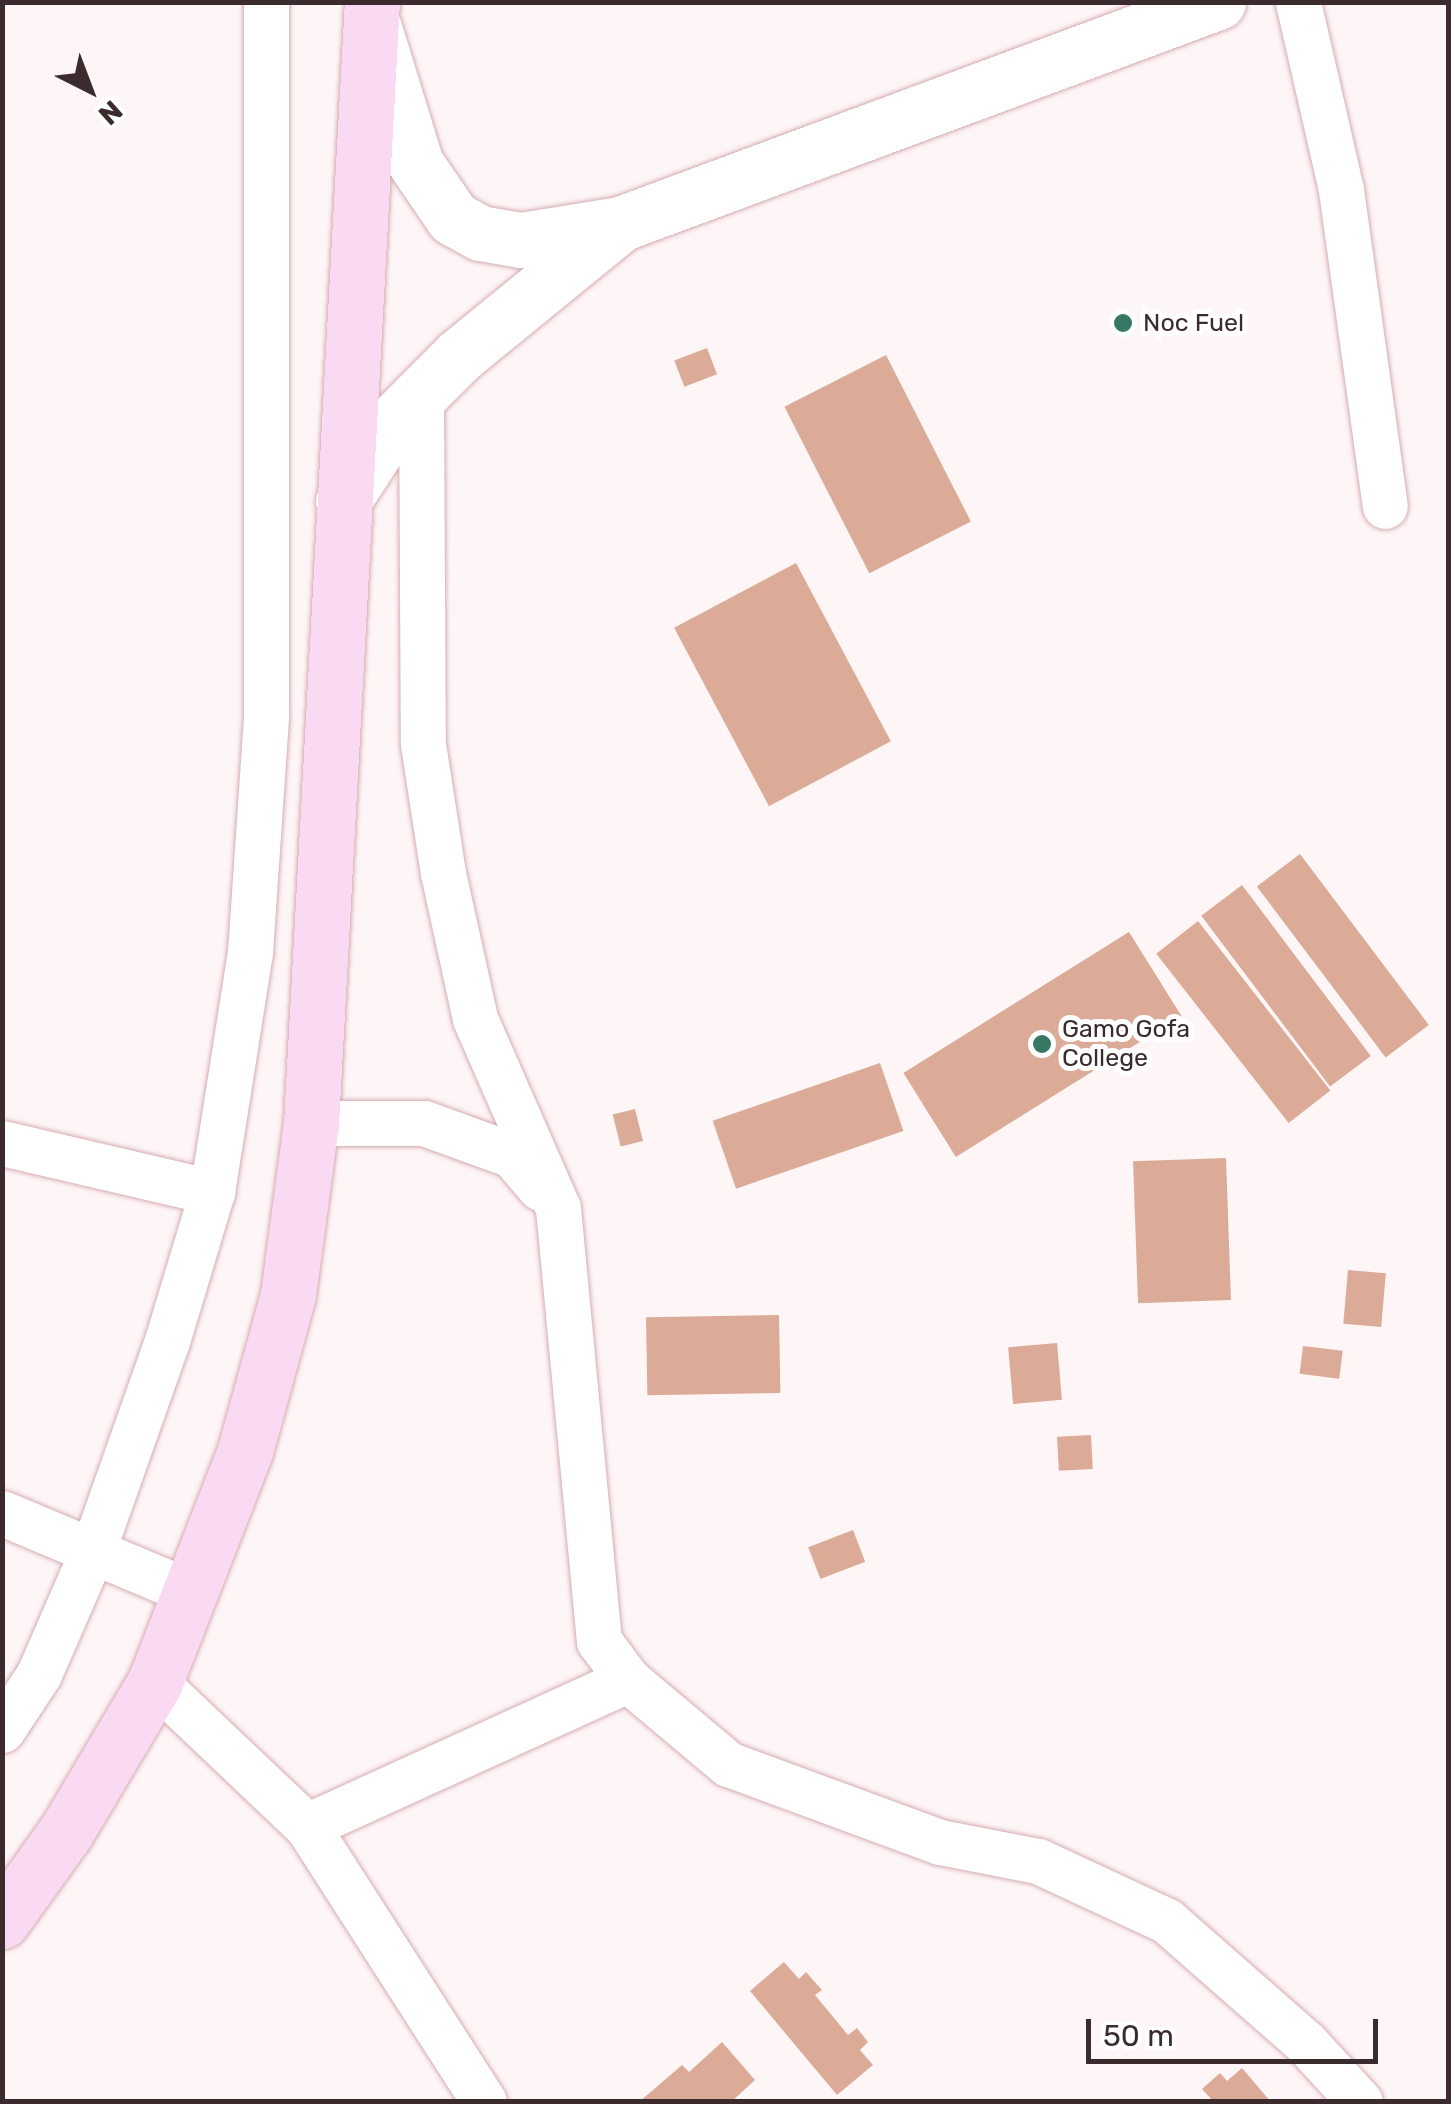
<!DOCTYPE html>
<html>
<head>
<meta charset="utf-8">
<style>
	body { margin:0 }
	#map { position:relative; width:1451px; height:2104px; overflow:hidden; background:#fef5f6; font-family:Rubik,sans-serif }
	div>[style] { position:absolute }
	.building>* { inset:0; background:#dcab98; transform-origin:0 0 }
	.roads { filter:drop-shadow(0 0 2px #d5adb2) drop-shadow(0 0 2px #d5adb2) }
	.minor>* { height:45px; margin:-22.5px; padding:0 22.5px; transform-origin:22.5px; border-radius:22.5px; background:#fff }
	.tertiary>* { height:55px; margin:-27.5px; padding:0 27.5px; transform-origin:27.5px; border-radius:27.5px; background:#fff }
	.secondary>* { height:55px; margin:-27.5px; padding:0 27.5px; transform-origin:27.5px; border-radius:27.5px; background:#fadaf2 }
	.dots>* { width:28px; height:28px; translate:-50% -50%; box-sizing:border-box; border:5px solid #fff; border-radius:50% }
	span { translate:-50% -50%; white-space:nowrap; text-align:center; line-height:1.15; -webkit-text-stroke:10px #fff; paint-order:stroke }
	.poi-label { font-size:25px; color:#3b2b2d }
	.left { translate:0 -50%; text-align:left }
	.frame { position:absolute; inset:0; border:5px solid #3b2b2d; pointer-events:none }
	.north { position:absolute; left:40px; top:40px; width:100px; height:100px; -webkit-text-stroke:8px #fff; paint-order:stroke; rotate:138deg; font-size:28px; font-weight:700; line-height:40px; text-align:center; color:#3b2b2d }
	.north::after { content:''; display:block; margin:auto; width:35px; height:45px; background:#3b2b2d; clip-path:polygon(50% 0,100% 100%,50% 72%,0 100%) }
	.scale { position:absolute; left:1086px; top:2019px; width:292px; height:45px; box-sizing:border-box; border:5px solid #3b2b2d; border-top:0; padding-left:12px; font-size:30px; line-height:35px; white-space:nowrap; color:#3b2b2d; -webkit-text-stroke:8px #fff; paint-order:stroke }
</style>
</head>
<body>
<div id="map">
	<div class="building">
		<i style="left:707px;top:348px;width:28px;height:35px;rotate:69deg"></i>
		<i style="left:886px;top:355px;width:187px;height:114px;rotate:63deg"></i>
		<i style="left:796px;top:563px;width:202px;height:138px;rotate:62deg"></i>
		<i style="left:1300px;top:854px;width:214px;height:54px;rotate:53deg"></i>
		<i style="left:1242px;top:885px;width:214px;height:51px;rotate:53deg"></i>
		<i style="left:1198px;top:921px;width:215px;height:53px;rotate:52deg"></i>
		<i style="left:1129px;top:932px;width:99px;height:266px;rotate:58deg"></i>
		<i style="left:880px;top:1063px;width:72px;height:177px;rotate:71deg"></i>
		<i style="left:635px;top:1109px;width:33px;height:23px;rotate:76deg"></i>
		<i style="left:1226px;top:1158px;width:142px;height:93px;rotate:88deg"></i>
		<i style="left:1348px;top:1270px;width:38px;height:54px;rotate:5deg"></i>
		<i style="left:779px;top:1315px;width:78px;height:133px;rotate:89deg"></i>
		<i style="left:1057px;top:1343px;width:57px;height:49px;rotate:85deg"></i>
		<i style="left:1303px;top:1346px;width:40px;height:28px;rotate:7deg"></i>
		<i style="left:1091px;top:1435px;width:34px;height:34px;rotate:87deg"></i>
		<i style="left:853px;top:1530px;width:34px;height:48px;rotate:69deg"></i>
		<i style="clip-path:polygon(784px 1962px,799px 1979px,806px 1972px,822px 1990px,815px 1995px,848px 2035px,857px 2028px,868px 2042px,860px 2050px,873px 2065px,837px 2095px,750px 1991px)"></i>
		<i style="clip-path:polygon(722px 2042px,755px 2080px,731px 2102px,639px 2102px,682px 2065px,689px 2072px)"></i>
		<i style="clip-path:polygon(1242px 2068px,1271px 2102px,1214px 2102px,1202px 2089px,1220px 2073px,1227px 2081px)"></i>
	</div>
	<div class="roads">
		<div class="minor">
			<i style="left:1298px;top:2px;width:193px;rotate:77.1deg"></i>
			<i style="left:1341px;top:190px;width:319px;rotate:82.1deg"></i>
			<i style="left:421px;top:394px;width:350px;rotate:89.7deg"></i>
			<i style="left:423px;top:744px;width:131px;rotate:81.2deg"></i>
			<i style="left:443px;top:873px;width:149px;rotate:77.6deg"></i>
			<i style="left:475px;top:1019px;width:206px;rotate:66.3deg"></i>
			<i style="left:558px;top:1208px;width:435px;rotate:84.6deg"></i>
			<i style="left:599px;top:1641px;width:49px;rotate:53.4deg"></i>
			<i style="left:628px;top:1680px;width:131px;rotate:40deg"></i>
			<i style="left:728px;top:1764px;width:226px;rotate:20.2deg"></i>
			<i style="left:940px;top:1842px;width:100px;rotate:11deg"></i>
			<i style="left:1038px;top:1861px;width:142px;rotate:24.9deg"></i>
			<i style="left:1167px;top:1921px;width:185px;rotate:41.3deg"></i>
			<i style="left:1306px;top:2043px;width:80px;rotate:47.5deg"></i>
			<i style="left:311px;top:1123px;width:113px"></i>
			<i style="left:424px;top:1123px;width:94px;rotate:20deg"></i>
			<i style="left:512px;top:1155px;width:43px;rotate:49.7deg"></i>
			<i style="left:2px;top:1143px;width:216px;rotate:13.1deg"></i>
			<i style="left:2px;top:1513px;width:206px;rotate:22.8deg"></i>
			<i style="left:155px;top:1682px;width:209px;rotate:43.5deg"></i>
			<i style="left:307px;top:1826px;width:328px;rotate:57.3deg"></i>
			<i style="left:2px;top:1730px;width:67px;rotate:-56.5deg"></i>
			<i style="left:39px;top:1674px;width:135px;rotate:-66.5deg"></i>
			<i style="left:93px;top:1550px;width:222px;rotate:-70.5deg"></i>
			<i style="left:167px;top:1341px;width:156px;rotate:-73.2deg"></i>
			<i style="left:212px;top:1192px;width:243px;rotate:-81deg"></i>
			<i style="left:250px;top:952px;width:236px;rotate:-86.1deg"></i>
			<i style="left:266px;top:717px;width:715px;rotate:-90deg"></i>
			<i style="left:307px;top:1826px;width:353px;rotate:-24.5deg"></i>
		</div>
		<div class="tertiary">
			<i style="left:373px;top:25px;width:145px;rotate:72.8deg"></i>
			<i style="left:416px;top:164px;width:65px;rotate:55.6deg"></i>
			<i style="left:453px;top:218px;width:31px;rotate:29deg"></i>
			<i style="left:480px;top:233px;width:42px;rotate:9.7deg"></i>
			<i style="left:521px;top:240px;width:100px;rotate:-9.2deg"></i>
			<i style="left:620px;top:224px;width:638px;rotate:-20.37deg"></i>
			<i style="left:343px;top:501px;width:99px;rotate:-57deg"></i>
			<i style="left:397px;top:418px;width:89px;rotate:-45deg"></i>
			<i style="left:460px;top:355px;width:204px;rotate:-39.2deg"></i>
		</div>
		<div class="secondary">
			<i style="left:2px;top:1921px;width:110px;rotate:-54.3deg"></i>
			<i style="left:66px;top:1832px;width:174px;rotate:-59.3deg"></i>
			<i style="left:155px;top:1682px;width:248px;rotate:-68.7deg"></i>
			<i style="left:245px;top:1451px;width:162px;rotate:-74.6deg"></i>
			<i style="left:288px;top:1295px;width:174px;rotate:-82.4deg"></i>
			<i style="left:311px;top:1123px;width:1123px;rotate:-86.89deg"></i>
		</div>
	</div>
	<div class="dots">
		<i style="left:1123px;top:323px;background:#387764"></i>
		<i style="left:1042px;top:1044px;background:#387764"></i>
	</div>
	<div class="poi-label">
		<span class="left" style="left:1143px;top:323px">Noc Fuel</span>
		<span class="left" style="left:1062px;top:1044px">Gamo Gofa<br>College</span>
	</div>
	<div class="frame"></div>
	<div class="north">N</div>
	<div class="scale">50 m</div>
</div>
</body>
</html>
